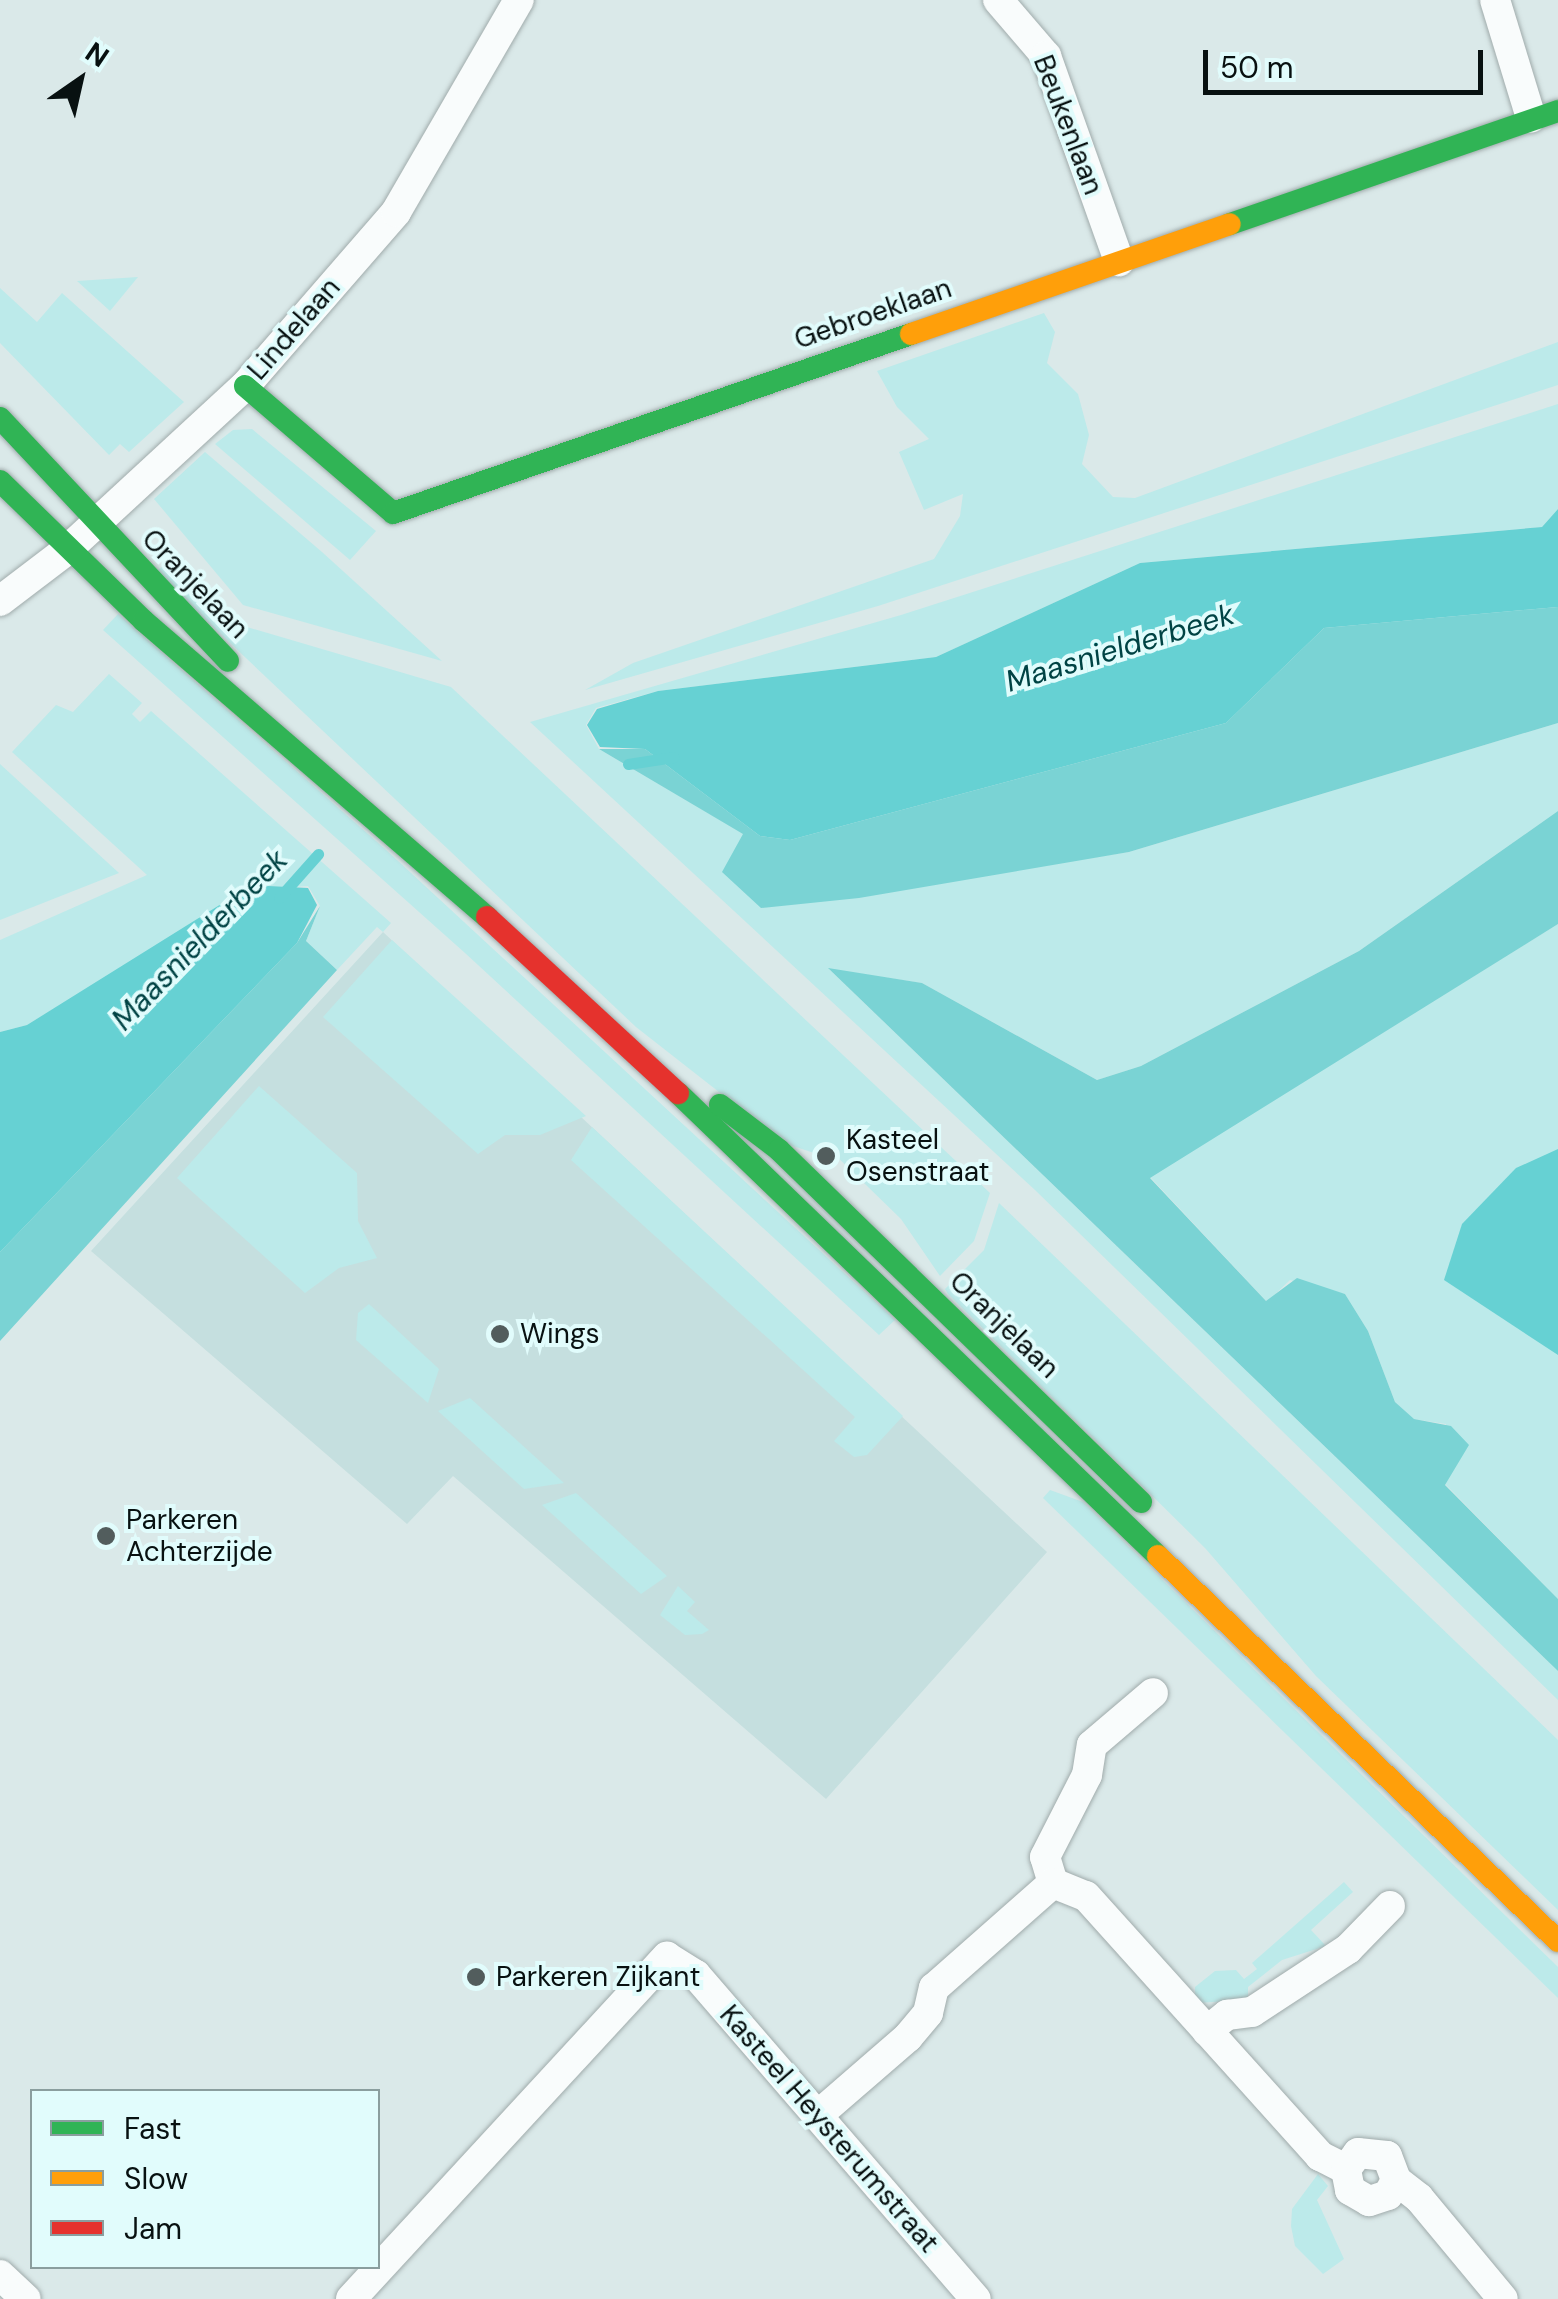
<!DOCTYPE html>
<html>
<head>
<meta charset="utf-8">
<style>
	body { margin:0 }
	#map { position:relative; width:1558px; height:2299px; overflow:hidden; background:#dae9e9; font-family:"DM Sans",sans-serif }
	div>[style] { position:absolute }
	.built>* { inset:0; background:#c5dfdf }
	.green>* { inset:0; background:#bceaea }
	.forest>* { inset:0; background:#7ad3d4 }
	.water>* { inset:0; background:#66d1d3 }
	.stream>* { height:11px; margin:-5.5px; padding:0 5.5px; transform-origin:5.5px; border-radius:5.5px; background:#66d1d3 }
	.roads { filter:drop-shadow(0 0 2px #a0abab) drop-shadow(0 0 2px #a0abab) }
	.street>* { height:30px; margin:-15px; padding:0 15px; transform-origin:15px; border-radius:15px; background:#f9fcfc }
	.fast>* { height:22px; margin:-11px; padding:0 11px; transform-origin:11px; border-radius:11px; background:#30b455 }
	.slow>* { height:22px; margin:-11px; padding:0 11px; transform-origin:11px; border-radius:11px; background:#ff9f0a }
	.jam>* { height:22px; margin:-11px; padding:0 11px; transform-origin:11px; border-radius:11px; background:#e5322d }
	.dots>* { width:28px; height:28px; translate:-50% -50%; box-sizing:border-box; border:5px solid #e1fcfc; border-radius:50% }
	span { translate:-50% -50%; white-space:nowrap; text-align:center; line-height:1.15; -webkit-text-stroke:8px #e1fcfc; paint-order:stroke }
	.street-label { font-size:28px; color:#081111 }
	.poi-label { font-size:28px; color:#081111 }
	.left { translate:0 -50%; text-align:left }
	.water-label { font-size:30px; color:#004344; font-style:italic }
	.legend { position:absolute; left:30px; top:2089px; width:350px; height:180px; box-sizing:border-box; background:#e1fcfc; border:2px solid #8a9e9e; margin:0; padding:12px 18px; list-style:none; font-size:30px; color:#081111 }
	.legend li { display:flex; align-items:center; gap:20px; height:50px }
	.legend b { width:50px; border:2px solid #8a9e9e }
	.north { position:absolute; left:30px; top:30px; width:100px; height:100px; -webkit-text-stroke:8px #e1fcfc; paint-order:stroke; rotate:34deg; font-size:28px; font-weight:700; line-height:40px; text-align:center; color:#081111 }
	.north::after { content:''; display:block; margin:auto; width:35px; height:45px; background:#081111; clip-path:polygon(50% 0,100% 100%,50% 72%,0 100%) }
	.scale { position:absolute; left:1203px; top:50px; width:280px; height:45px; box-sizing:border-box; border:5px solid #081111; border-top:0; padding-left:12px; font-size:30px; line-height:35px; white-space:nowrap; color:#081111; -webkit-text-stroke:8px #e1fcfc; paint-order:stroke }
</style>
</head>
<body>
<div id="map">
	<div class="built">
		<i style="clip-path:polygon(383px 932px,1047px 1552px,826px 1799px,453px 1476px,407px 1524px,91px 1251px)"></i>
	</div>
	<div class="green">
		<i style="clip-path:polygon(138px 277px,110px 311px,77px 281px)"></i>
		<i style="clip-path:polygon(0 288px,37px 322px,62px 293px,184px 402px,129px 452px,120px 444px,109px 455px,0 343px)"></i>
		<i style="clip-path:polygon(1044px 313px,1055px 332px,1047px 363px,1078px 394px,1089px 435px,1082px 464px,1113px 497px,1135px 498px,1558px 342px,1558px 385px,878px 606px,585px 690px,633px 663px,934px 559px,960px 516px,963px 494px,924px 510px,899px 452px,929px 439px,897px 407px,877px 371px)"></i>
		<i style="clip-path:polygon(1558px 404px,1558px 509px,1542px 527px,1140px 563px,936px 657px,658px 691px,596px 708px,586px 725px,599px 749px,744px 834px,761px 908px,1129px 852px,1558px 723px,1558px 811px,1359px 951px,1141px 1066px,1097px 1080px,922px 983px,829px 969px,1558px 1671px,1558px 1700px,1035px 1190px,530px 722px,901px 615px)"></i>
		<i style="clip-path:polygon(252px 429px,376px 531px,350px 560px,215px 444px,233px 430px)"></i>
		<i style="clip-path:polygon(205px 452px,322px 552px,442px 661px,243px 605px,154px 499px)"></i>
		<i style="clip-path:polygon(169px 562px,230px 622px,451px 687px,990px 1193px,974px 1241px,940px 1276px,901px 1219px,828px 1148px,820px 1155px,784px 1143px,636px 1027px,155px 572px)"></i>
		<i style="clip-path:polygon(118px 614px,384px 848px,895px 1320px,879px 1335px,465px 953px,103px 630px)"></i>
		<i style="clip-path:polygon(109px 674px,142px 703px,132px 714px,140px 722px,151px 711px,391px 923px,383px 932px,377px 927px,337px 970px,306px 941px,320px 906px,308px 886px,250px 890px,27px 1025px,0 1032px,0 940px,147px 875px,12px 752px,56px 705px,73px 712px)"></i>
		<i style="clip-path:polygon(0 764px,119px 873px,0 920px)"></i>
		<i style="clip-path:polygon(1558px 924px,1558px 1599px,1445px 1484px,1446px 1424px,1413px 1419px,1395px 1402px,1368px 1331px,1345px 1294px,1290px 1280px,1267px 1302px,1150px 1177px)"></i>
		<i style="clip-path:polygon(392px 940px,586px 1116px,540px 1135px,505px 1135px,478px 1154px,323px 1017px)"></i>
		<i style="clip-path:polygon(259px 1086px,357px 1173px,358px 1221px,377px 1258px,339px 1268px,305px 1293px,177px 1178px)"></i>
		<i style="clip-path:polygon(592px 1127px,903px 1416px,867px 1455px,854px 1457px,834px 1441px,855px 1417px,571px 1160px)"></i>
		<i style="clip-path:polygon(999px 1203px,1558px 1740px,1558px 1910px,1316px 1676px,1205px 1548px,948px 1294px,945px 1289px,984px 1250px)"></i>
		<i style="clip-path:polygon(369px 1304px,439px 1369px,428px 1403px,356px 1340px,358px 1313px)"></i>
		<i style="clip-path:polygon(470px 1398px,564px 1483px,524px 1489px,438px 1411px)"></i>
		<i style="clip-path:polygon(1050px 1490px,1083px 1502px,1558px 1967px,1558px 1998px,1043px 1498px)"></i>
		<i style="clip-path:polygon(576px 1493px,667px 1576px,641px 1594px,542px 1505px)"></i>
		<i style="clip-path:polygon(678px 1586px,695px 1602px,687px 1611px,709px 1630px,702px 1634px,685px 1635px,660px 1615px)"></i>
		<i style="clip-path:polygon(1344px 1882px,1353px 1892px,1311px 1930px,1326px 1946px,1282px 1960px,1248px 1987px,1248px 2000px,1195px 2003px,1195px 1987px,1215px 1971px,1236px 1970px,1244px 1979px,1257px 1969px,1252px 1963px)"></i>
		<i style="clip-path:polygon(1318px 2174px,1328px 2186px,1317px 2200px,1344px 2259px,1323px 2274px,1295px 2246px,1291px 2226px,1292px 2209px)"></i>
	</div>
	<div class="forest">
		<i style="clip-path:polygon(1558px 607px,1558px 723px,1129px 852px,859px 898px,761px 908px,722px 872px,743px 834px,599px 749px,645px 749px,760px 836px,790px 840px,1226px 723px,1324px 628px)"></i>
		<i style="clip-path:polygon(1558px 811px,1558px 924px,1150px 1178px,1266px 1301px,1297px 1278px,1345px 1294px,1368px 1331px,1395px 1402px,1414px 1419px,1451px 1426px,1469px 1445px,1445px 1485px,1558px 1599px,1558px 1671px,828px 968px,922px 983px,1097px 1080px,1141px 1066px,1359px 951px)"></i>
		<i style="clip-path:polygon(320px 906px,306px 941px,337px 970px,0 1341px,0 1252px,297px 943px)"></i>
	</div>
	<div class="water">
		<i style="clip-path:polygon(1558px 509px,1558px 607px,1324px 628px,1226px 723px,790px 840px,760px 836px,645px 749px,600px 747px,587px 725px,597px 709px,658px 691px,936px 657px,1140px 563px,1542px 527px)"></i>
		<i style="clip-path:polygon(268px 886px,308px 888px,317px 905px,297px 943px,0 1252px,0 1032px,27px 1025px,234px 896px)"></i>
		<i style="clip-path:polygon(1558px 1149px,1558px 1355px,1444px 1280px,1462px 1224px,1516px 1168px)"></i>
	</div>
	<div class="stream">
		<i style="left:628px;top:764px;width:46px;rotate:-8.8deg"></i>
		<i style="left:279px;top:898px;width:59px;rotate:-48.4deg"></i>
	</div>
	<div class="roads">
		<div class="street">
			<i style="left:998px;top:0;width:74px;rotate:49.4deg"></i>
			<i style="left:1046px;top:56px;width:218px;rotate:70.4deg"></i>
			<i style="left:1495px;top:0;width:123px;rotate:73deg"></i>
			<i style="left:0;top:601px;width:84px;rotate:-37.3deg"></i>
			<i style="left:67px;top:550px;width:242px;rotate:-42.7deg"></i>
			<i style="left:245px;top:386px;width:230px;rotate:-49deg"></i>
			<i style="left:396px;top:212px;width:245px;rotate:-59.9deg"></i>
			<i style="left:1053px;top:1883px;width:27px;rotate:-107deg"></i>
			<i style="left:1045px;top:1857px;width:92px;rotate:-62.9deg"></i>
			<i style="left:1087px;top:1775px;width:30px;rotate:-81deg"></i>
			<i style="left:1092px;top:1745px;width:80px;rotate:-40.4deg"></i>
			<i style="left:1207px;top:2031px;width:26px;rotate:-39deg"></i>
			<i style="left:1227px;top:2015px;width:25px;rotate:-7deg"></i>
			<i style="left:1252px;top:2012px;width:115px;rotate:-33.3deg"></i>
			<i style="left:1348px;top:1949px;width:60px;rotate:-45.7deg"></i>
			<i style="left:818px;top:2115px;width:119px;rotate:-40.9deg"></i>
			<i style="left:908px;top:2037px;width:31px;rotate:-50deg"></i>
			<i style="left:928px;top:2013px;width:26px;rotate:-77deg"></i>
			<i style="left:934px;top:1988px;width:159px;rotate:-41.4deg"></i>
			<i style="left:1053px;top:1883px;width:35px;rotate:22deg"></i>
			<i style="left:1086px;top:1896px;width:350px;rotate:48deg"></i>
			<i style="left:1320px;top:2156px;width:29px;rotate:27deg"></i>
			<i style="left:1396px;top:2180px;width:17px;rotate:118deg"></i>
			<i style="left:1388px;top:2195px;width:20px;rotate:162deg"></i>
			<i style="left:1369px;top:2201px;width:22px;rotate:-150deg"></i>
			<i style="left:1350px;top:2190px;width:21px;rotate:-101deg"></i>
			<i style="left:1346px;top:2169px;width:20px;rotate:-53deg"></i>
			<i style="left:1358px;top:2153px;width:29px;rotate:6deg"></i>
			<i style="left:1387px;top:2156px;width:26px;rotate:69deg"></i>
			<i style="left:1396px;top:2180px;width:29px;rotate:38deg"></i>
			<i style="left:1419px;top:2198px;width:131px;rotate:50.3deg"></i>
			<i style="left:0;top:2275px;width:35px;rotate:43deg"></i>
			<i style="left:351px;top:2299px;width:466px;rotate:-47.3deg"></i>
			<i style="left:667px;top:1957px;width:34px;rotate:32deg"></i>
			<i style="left:696px;top:1975px;width:428px;rotate:49.2deg"></i>
		</div>
		<div class="fast">
			<i style="left:1230px;top:224px;width:347px;rotate:-19deg"></i>
			<i style="left:245px;top:386px;width:195px;rotate:40.6deg"></i>
			<i style="left:393px;top:513px;width:548px;rotate:-19.06deg"></i>
			<i style="left:0;top:418px;width:333px;rotate:46.8deg"></i>
			<i style="left:0;top:481px;width:201px;rotate:44.2deg"></i>
			<i style="left:144px;top:621px;width:453px;rotate:40.8deg"></i>
			<i style="left:678px;top:1093px;width:667px;rotate:43.97deg"></i>
			<i style="left:720px;top:1105px;width:74px;rotate:37.3deg"></i>
			<i style="left:779px;top:1150px;width:505px;rotate:44.2deg"></i>
		</div>
		<div class="slow">
			<i style="left:911px;top:334px;width:337px;rotate:-19deg"></i>
			<i style="left:1158px;top:1556px;width:555px;rotate:43.91deg"></i>
		</div>
		<div class="jam">
			<i style="left:487px;top:917px;width:260px;rotate:42.7deg"></i>
		</div>
	</div>
	<div class="dots">
		<i style="left:826px;top:1156px;background:#525d5d"></i>
		<i style="left:500px;top:1334px;background:#525d5d"></i>
		<i style="left:106px;top:1536px;background:#525d5d"></i>
		<i style="left:476px;top:1977px;background:#525d5d"></i>
	</div>
	<div class="street-label">
		<span style="left:1068px;top:125px;rotate:69deg">Beukenlaan</span>
		<span style="left:873px;top:314px;rotate:-19deg">Gebroeklaan</span>
		<span style="left:294px;top:329px;rotate:-49deg">Lindelaan</span>
		<span style="left:195px;top:584px;rotate:46deg">Oranjelaan</span>
		<span style="left:1004px;top:1325px;rotate:44deg">Oranjelaan</span>
		<span style="left:829px;top:2129px;rotate:49deg">Kasteel Heysterumstraat</span>
	</div>
	<div class="poi-label">
		<span class="left" style="left:846px;top:1156px">Kasteel<br>Osenstraat</span>
		<span class="left" style="left:520px;top:1334px">Wings</span>
		<span class="left" style="left:126px;top:1536px">Parkeren<br>Achterzijde</span>
		<span class="left" style="left:496px;top:1977px">Parkeren Zijkant</span>
	</div>
	<div class="water-label">
		<span style="left:1120px;top:648px;rotate:-17deg">Maasnielderbeek</span>
		<span style="left:200px;top:940px;rotate:-46deg">Maasnielderbeek</span>
	</div>
	<ul class="legend">
	<li><b style="height:12px;background:#30b455"></b>Fast</li>
	<li><b style="height:12px;background:#ff9f0a"></b>Slow</li>
	<li><b style="height:12px;background:#e5322d"></b>Jam</li>
	</ul>
	<div class="north">N</div>
	<div class="scale">50 m</div>
</div>
</body>
</html>
